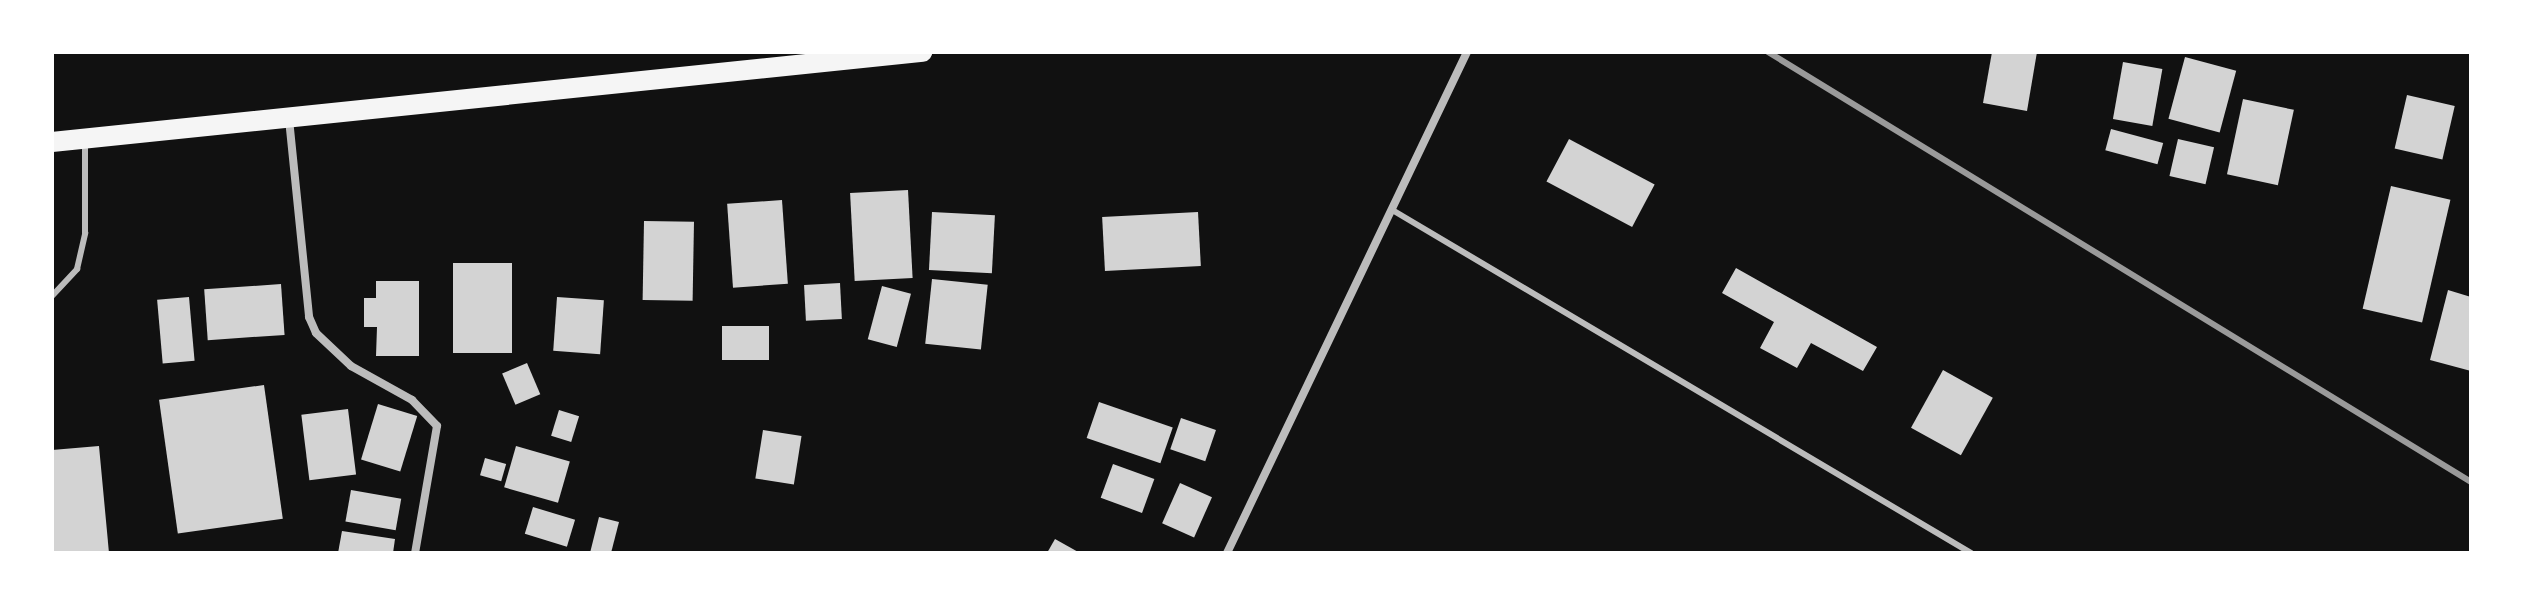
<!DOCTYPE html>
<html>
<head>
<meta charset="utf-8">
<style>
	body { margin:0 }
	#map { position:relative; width:2523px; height:605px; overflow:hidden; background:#111; font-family:Arial,sans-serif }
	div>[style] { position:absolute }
	.building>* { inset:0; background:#d3d3d3; transform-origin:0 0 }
	.service>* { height:6px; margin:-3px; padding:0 3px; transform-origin:3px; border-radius:3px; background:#bcbcbc }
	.minor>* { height:8px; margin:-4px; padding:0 4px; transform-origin:4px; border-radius:4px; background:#bcbcbc }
	.primary>* { height:20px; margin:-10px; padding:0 10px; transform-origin:10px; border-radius:10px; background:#f5f5f5 }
	.rail>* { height:6px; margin:-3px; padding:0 3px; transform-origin:3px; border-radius:3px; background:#9a9a9a }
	span { translate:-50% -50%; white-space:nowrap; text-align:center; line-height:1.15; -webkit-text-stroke:8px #fff; paint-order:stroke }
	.frame { position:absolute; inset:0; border:54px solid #fff; pointer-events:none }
</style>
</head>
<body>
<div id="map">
	<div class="building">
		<i style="clip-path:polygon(1992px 52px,2037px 52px,2027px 111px,1983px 103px)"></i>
		<i style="left:2185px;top:57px;width:53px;height:64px;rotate:15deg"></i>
		<i style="left:2123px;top:62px;width:40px;height:58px;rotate:10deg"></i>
		<i style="left:2407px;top:95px;width:49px;height:55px;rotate:13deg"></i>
		<i style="left:2243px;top:99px;width:52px;height:77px;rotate:12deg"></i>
		<i style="left:2111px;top:129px;width:54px;height:22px;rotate:15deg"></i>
		<i style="left:1569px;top:139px;width:97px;height:48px;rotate:28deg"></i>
		<i style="left:2178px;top:139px;width:37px;height:38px;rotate:13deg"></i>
		<i style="left:2391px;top:186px;width:61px;height:126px;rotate:13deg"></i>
		<i style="left:908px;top:190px;width:88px;height:58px;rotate:87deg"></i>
		<i style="left:782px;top:200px;width:84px;height:55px;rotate:86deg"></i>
		<i style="left:932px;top:212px;width:63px;height:58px;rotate:3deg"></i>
		<i style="left:1198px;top:212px;width:54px;height:96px;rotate:87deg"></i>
		<i style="left:644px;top:221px;width:50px;height:79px;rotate:1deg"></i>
		<i style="left:453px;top:263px;width:59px;height:90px"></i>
		<i style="clip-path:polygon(1736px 268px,1877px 347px,1863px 371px,1811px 343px,1797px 368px,1760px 348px,1774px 322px,1722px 293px)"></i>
		<i style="left:932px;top:279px;width:56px;height:65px;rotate:6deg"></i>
		<i style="clip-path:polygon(376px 281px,419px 281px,419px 356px,376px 356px,377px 327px,364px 327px,364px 298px,376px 298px)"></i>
		<i style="left:840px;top:283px;width:36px;height:36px;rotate:87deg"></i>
		<i style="left:281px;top:284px;width:51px;height:77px;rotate:86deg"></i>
		<i style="left:882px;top:286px;width:30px;height:55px;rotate:15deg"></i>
		<i style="clip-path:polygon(2448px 290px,2471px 297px,2471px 371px,2430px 360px)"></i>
		<i style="left:189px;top:297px;width:64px;height:32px;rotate:85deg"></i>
		<i style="left:557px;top:297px;width:47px;height:54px;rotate:4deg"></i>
		<i style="left:722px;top:326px;width:47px;height:34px"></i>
		<i style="left:527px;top:363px;width:34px;height:27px;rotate:67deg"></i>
		<i style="left:1943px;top:370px;width:57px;height:66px;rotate:29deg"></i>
		<i style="left:264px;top:385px;width:135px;height:106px;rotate:82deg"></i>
		<i style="left:1099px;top:402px;width:78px;height:38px;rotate:19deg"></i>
		<i style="left:378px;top:404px;width:41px;height:58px;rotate:17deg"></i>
		<i style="left:348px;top:409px;width:66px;height:47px;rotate:83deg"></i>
		<i style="left:559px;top:410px;width:21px;height:27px;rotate:17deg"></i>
		<i style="left:1181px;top:418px;width:37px;height:33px;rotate:19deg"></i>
		<i style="left:763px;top:430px;width:39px;height:49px;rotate:9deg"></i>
		<i style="clip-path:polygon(99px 446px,109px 553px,52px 553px,52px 450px)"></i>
		<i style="left:516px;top:446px;width:56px;height:43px;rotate:16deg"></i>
		<i style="left:485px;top:458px;width:22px;height:18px;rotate:16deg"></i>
		<i style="left:1113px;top:464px;width:44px;height:36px;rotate:20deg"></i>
		<i style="left:1180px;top:483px;width:35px;height:44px;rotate:24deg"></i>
		<i style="left:351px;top:490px;width:51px;height:32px;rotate:10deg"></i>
		<i style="left:533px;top:507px;width:44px;height:28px;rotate:17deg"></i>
		<i style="clip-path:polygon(599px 517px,619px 522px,611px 553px,590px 553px)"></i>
		<i style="clip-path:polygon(342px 531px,395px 539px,393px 553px,338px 553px)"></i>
		<i style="clip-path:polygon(1055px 539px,1080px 553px,1047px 553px)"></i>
	</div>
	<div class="service">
		<i style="left:1394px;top:211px;width:671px;rotate:30.66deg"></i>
		<i style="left:52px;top:296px;width:37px;rotate:-47deg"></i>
		<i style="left:77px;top:269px;width:37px;rotate:-77deg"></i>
		<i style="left:85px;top:233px;width:91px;rotate:-90deg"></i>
	</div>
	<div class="minor">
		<i style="left:289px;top:119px;width:199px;rotate:84.2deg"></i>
		<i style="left:309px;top:317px;width:17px;rotate:66deg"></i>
		<i style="left:316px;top:333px;width:48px;rotate:43.3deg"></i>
		<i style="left:351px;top:366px;width:70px;rotate:29.1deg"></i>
		<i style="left:412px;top:400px;width:36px;rotate:46deg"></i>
		<i style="left:437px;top:426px;width:129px;rotate:99.8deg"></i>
		<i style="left:1227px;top:553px;width:556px;rotate:-64.4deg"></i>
	</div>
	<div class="primary">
		<i style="left:52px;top:142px;width:875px;rotate:-5.91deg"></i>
	</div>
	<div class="rail">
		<i style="left:1768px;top:52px;width:824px;rotate:31.45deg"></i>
	</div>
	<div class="frame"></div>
</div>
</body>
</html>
